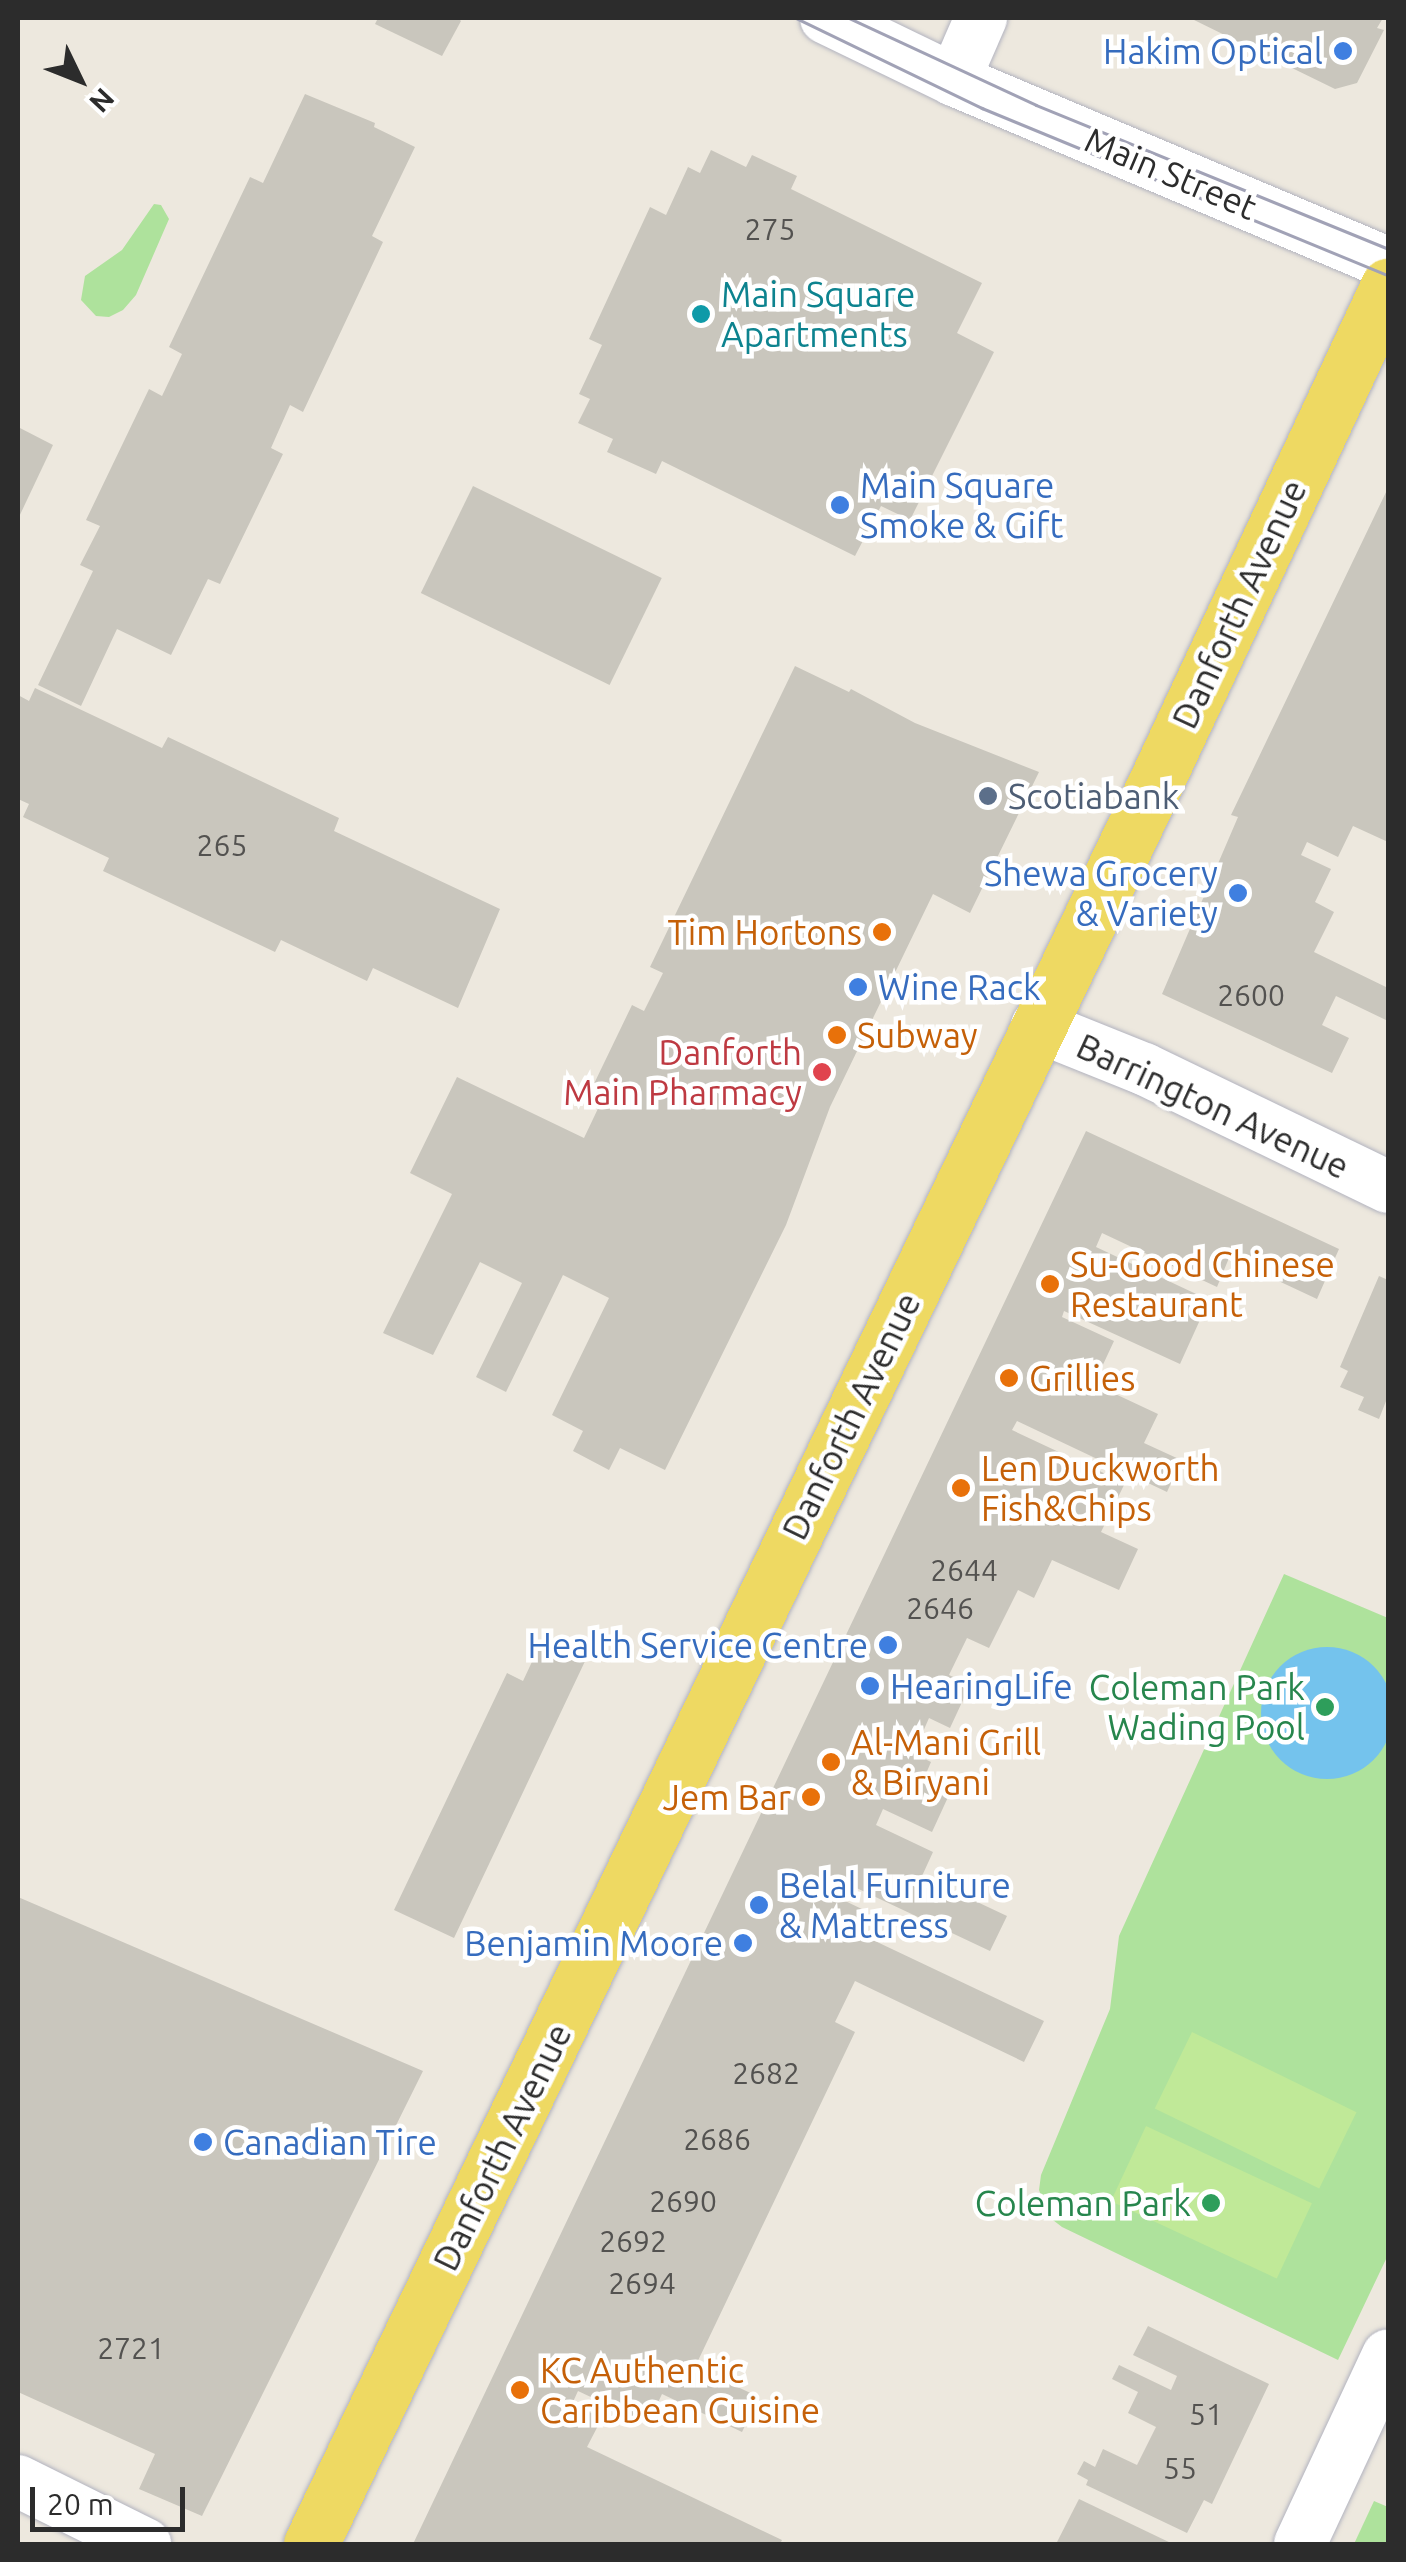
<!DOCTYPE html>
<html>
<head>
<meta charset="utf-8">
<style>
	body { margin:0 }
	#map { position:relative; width:1406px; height:2562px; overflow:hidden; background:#ede8de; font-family:Ubuntu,sans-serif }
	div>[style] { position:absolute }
	.green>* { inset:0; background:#aee29c }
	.pitch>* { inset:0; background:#c0e998; transform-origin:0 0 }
	.water>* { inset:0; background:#74c3ed }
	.round { border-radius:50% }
	.building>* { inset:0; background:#c9c6bd; transform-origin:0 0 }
	.roads { filter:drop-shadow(0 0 2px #b2b3bf) drop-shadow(0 0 2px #b2b3bf) }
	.minor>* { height:52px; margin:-26px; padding:0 26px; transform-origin:26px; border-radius:26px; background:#fff }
	.major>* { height:55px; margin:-27.5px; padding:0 27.5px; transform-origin:27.5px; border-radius:27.5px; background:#eed962 }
	.tram>* { height:2.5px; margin:-1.25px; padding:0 1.25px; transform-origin:1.25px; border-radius:1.25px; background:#a1a2b6 }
	.dots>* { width:28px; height:28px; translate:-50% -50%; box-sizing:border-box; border:5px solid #fff; border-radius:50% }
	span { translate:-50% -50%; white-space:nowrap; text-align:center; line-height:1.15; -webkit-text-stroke:9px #fff; paint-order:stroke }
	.number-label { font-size:30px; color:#535250 }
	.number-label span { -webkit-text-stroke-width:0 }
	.shop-label { font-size:35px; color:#366cbe }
	.right { translate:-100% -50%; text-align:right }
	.left { translate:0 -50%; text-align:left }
	.street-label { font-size:35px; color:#2c2c2c }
	.culture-label { font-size:35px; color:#0d838f }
	.service-label { font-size:35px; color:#4e5e75 }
	.food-label { font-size:35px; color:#c56008 }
	.health-label { font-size:35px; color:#be3a42 }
	.leisure-label { font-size:35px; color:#27864d }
	.frame { position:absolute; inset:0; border:20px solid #2c2c2c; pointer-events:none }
	.north { position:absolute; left:30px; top:30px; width:100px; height:100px; -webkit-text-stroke:8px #fff; paint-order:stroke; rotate:133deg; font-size:28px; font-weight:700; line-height:40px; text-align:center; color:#2c2c2c }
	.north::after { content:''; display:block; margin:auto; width:35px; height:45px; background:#2c2c2c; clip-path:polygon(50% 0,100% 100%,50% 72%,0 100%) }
	.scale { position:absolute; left:30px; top:2487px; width:155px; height:45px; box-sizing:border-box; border:5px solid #2c2c2c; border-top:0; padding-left:12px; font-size:30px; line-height:35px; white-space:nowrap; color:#2c2c2c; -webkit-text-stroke:8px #fff; paint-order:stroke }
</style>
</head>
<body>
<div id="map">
	<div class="green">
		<i style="clip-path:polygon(154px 204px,161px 205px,169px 219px,136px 295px,123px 310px,109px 317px,96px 316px,81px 300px,85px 276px,122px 250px)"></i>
		<i style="clip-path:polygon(1284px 1574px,1388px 1618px,1388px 2255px,1338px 2360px,1062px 2227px,1049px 2217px,1039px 2190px,1041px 2175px,1110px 2009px,1119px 1936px)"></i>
		<i style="clip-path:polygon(1374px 2501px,1388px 2507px,1388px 2544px,1354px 2544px)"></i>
	</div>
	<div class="pitch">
		<i style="left:1192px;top:2032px;width:183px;height:85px;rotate:26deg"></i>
		<i style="left:1146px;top:2126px;width:183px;height:83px;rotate:25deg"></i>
	</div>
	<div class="water">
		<i class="round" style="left:1261px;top:1647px;width:132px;height:132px"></i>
	</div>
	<div class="building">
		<i style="clip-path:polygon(378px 18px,458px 18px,461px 21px,442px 56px,375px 24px)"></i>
		<i style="clip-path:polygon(1190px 18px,1383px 18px,1377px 28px,1384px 30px,1357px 83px,1335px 89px)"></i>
		<i style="clip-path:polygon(305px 94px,375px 123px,374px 127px,415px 147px,372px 236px,383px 242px,303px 412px,290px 405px,271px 448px,283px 454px,220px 584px,208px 579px,171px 655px,117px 629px,81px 706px,38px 685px,93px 571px,80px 565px,100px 526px,86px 520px,149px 389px,162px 396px,182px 354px,169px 347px,250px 177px,263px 183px)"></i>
		<i style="clip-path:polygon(711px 150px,746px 167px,752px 155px,797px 176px,791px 189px,982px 283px,957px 333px,994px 352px,910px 520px,881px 506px,855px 556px,662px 461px,656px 474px,607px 452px,613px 439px,578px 423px,590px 399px,579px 394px,602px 345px,589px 339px,650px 207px,666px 215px,688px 167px,700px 173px)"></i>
		<i style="clip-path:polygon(18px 427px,53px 445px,18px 519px)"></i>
		<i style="left:473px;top:486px;width:210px;height:119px;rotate:26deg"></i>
		<i style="clip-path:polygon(1388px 488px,1388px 842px,1353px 826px,1338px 857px,1307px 842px,1301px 855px,1331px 869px,1315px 902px,1334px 912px,1314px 952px,1388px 988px,1388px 1021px,1336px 996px,1322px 1025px,1349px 1038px,1332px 1073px,1162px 994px,1238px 817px,1231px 815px)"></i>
		<i style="clip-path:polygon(795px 666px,849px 692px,851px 689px,915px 723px,1039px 772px,970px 913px,933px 894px,830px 1107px,786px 1225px,665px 1470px,620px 1448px,609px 1470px,573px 1451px,583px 1431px,552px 1415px,609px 1298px,563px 1275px,506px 1392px,476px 1377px,522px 1283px,480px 1262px,433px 1355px,383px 1333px,452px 1194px,410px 1173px,457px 1077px,584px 1138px,603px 1098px,590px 1092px,632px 1005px,644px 1011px,663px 973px,650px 967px)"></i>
		<i style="clip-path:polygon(35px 688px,162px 748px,168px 737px,339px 818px,334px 831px,500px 909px,458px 1008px,373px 968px,367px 981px,281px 940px,275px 952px,103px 871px,109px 858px,23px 817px,29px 804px,18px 799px,18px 695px,29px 701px)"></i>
		<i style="clip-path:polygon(1086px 1131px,1339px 1249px,1317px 1299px,1229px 1258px,1217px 1287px,1102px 1233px,1096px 1247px,1209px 1300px,1180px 1364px,1064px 1311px,1062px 1317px,1114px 1341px,1094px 1384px,1158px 1414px,1144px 1443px,1181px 1460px,1167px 1492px,1017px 1421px,1012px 1430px,1125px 1483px,1101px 1532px,1138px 1549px,1119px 1590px,1052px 1560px,1034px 1598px,1018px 1590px,989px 1648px,967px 1638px,949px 1675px,970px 1685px,950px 1728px,929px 1718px,922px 1734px,932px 1738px,923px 1758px,931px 1762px,922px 1783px,949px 1795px,932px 1832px,883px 1809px,876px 1825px,933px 1852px,922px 1876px,1007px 1916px,990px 1951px,848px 1884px,841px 1899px,866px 1911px,856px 1932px,1044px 2021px,1024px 2062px,855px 1981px,835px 2022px,855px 2032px,695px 2367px,759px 2397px,742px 2432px,662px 2394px,648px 2424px,578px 2391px,572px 2404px,602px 2418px,587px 2447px,782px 2540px,780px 2544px,413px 2544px)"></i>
		<i style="clip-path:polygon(1379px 1276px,1388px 1280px,1388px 1396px,1379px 1419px,1358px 1410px,1364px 1397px,1340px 1387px,1348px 1371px,1340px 1367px)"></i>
		<i style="clip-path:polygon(544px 1636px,587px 1657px,454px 1938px,394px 1910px,507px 1673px,523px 1681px)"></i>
		<i style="clip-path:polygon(18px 1897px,423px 2071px,202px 2516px,139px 2489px,155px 2454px,18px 2392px)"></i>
		<i style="clip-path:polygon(1148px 2326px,1269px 2384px,1212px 2504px,1204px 2500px,1187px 2533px,1086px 2485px,1088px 2480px,1077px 2474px,1084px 2461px,1095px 2467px,1103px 2449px,1137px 2465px,1156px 2427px,1128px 2413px,1138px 2392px,1112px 2379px,1119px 2365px,1171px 2390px,1177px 2376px,1133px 2355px)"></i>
		<i style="clip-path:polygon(1079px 2499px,1173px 2544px,1056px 2544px)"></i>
	</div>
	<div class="roads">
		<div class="minor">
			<i style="left:826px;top:18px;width:142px;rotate:25.8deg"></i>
			<i style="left:954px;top:80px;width:471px;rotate:22.9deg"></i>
			<i style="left:954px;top:80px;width:68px;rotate:-66.5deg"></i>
			<i style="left:1037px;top:1026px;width:115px;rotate:21.9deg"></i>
			<i style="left:1144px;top:1069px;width:271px;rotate:25.8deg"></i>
			<i style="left:18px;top:2481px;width:142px;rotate:26.4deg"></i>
			<i style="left:1300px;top:2544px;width:208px;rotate:-65deg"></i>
		</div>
		<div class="major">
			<i style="left:311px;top:2544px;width:1954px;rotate:-64.38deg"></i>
			<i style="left:1156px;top:782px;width:548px;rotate:-64.93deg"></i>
		</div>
	</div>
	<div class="tram">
		<i style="left:796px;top:18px;width:207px;rotate:25.8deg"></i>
		<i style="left:982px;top:108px;width:439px;rotate:22.4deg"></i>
		<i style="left:849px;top:18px;width:206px;rotate:24.9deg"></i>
		<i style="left:1036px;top:105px;width:380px;rotate:22.2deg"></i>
	</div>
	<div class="dots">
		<i style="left:1343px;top:51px;background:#3f7fe0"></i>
		<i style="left:701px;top:314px;background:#0f9aa8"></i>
		<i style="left:840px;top:505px;background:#3f7fe0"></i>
		<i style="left:988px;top:796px;background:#5c6f8a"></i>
		<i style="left:1238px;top:893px;background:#3f7fe0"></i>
		<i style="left:882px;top:932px;background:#e8710a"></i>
		<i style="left:858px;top:987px;background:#3f7fe0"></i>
		<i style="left:837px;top:1035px;background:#e8710a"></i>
		<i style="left:822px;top:1072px;background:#e0444e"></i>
		<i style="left:1050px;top:1284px;background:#e8710a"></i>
		<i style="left:1009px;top:1378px;background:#e8710a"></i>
		<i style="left:961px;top:1488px;background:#e8710a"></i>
		<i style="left:888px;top:1645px;background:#3f7fe0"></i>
		<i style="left:870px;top:1686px;background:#3f7fe0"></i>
		<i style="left:1325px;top:1707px;background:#2e9e5b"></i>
		<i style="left:831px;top:1762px;background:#e8710a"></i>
		<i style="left:811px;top:1797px;background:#e8710a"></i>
		<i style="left:759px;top:1905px;background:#3f7fe0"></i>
		<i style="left:743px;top:1943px;background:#3f7fe0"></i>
		<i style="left:203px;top:2142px;background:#3f7fe0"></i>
		<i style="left:1211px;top:2203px;background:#2e9e5b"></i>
		<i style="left:520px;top:2390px;background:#e8710a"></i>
	</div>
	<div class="number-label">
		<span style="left:770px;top:229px">275</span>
		<span style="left:222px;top:845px">265</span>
		<span style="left:1251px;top:995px">2600</span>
		<span style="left:964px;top:1570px">2644</span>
		<span style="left:940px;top:1608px">2646</span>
		<span style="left:766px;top:2073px">2682</span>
		<span style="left:717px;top:2139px">2686</span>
		<span style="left:683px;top:2201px">2690</span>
		<span style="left:633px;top:2241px">2692</span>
		<span style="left:642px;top:2283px">2694</span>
		<span style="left:131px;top:2348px">2721</span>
		<span style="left:1206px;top:2414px">51</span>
		<span style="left:1180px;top:2468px">55</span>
	</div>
	<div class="shop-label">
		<span class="right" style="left:1323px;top:51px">Hakim Optical</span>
		<span class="left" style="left:860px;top:505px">Main Square<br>Smoke &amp; Gift</span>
		<span class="right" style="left:1218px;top:893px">Shewa Grocery<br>&amp; Variety</span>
		<span class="left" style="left:878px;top:987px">Wine Rack</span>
		<span class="right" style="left:868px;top:1645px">Health Service Centre</span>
		<span class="left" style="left:890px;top:1686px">HearingLife</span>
		<span class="left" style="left:779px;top:1905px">Belal Furniture<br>&amp; Mattress</span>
		<span class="right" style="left:723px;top:1943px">Benjamin Moore</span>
		<span class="left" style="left:223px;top:2142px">Canadian Tire</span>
	</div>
	<div class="street-label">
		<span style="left:1171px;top:173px;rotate:23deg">Main Street</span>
		<span style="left:1239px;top:604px;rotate:-65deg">Danforth Avenue</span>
		<span style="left:1213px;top:1106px;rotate:25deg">Barrington Avenue</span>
		<span style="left:851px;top:1416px;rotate:-64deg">Danforth Avenue</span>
		<span style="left:502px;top:2147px;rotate:-64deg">Danforth Avenue</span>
	</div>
	<div class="culture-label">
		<span class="left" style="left:721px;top:314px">Main Square<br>Apartments</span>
	</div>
	<div class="service-label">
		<span class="left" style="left:1008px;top:796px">Scotiabank</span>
	</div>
	<div class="food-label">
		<span class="right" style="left:862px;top:932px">Tim Hortons</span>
		<span class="left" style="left:857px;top:1035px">Subway</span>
		<span class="left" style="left:1070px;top:1284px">Su-Good Chinese<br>Restaurant</span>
		<span class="left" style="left:1029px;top:1378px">Grillies</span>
		<span class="left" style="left:981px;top:1488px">Len Duckworth<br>Fish&amp;Chips</span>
		<span class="left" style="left:851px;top:1762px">Al-Mani Grill<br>&amp; Biryani</span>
		<span class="right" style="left:791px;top:1797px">Jem Bar</span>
		<span class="left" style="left:540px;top:2390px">KC Authentic<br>Caribbean Cuisine</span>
	</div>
	<div class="health-label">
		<span class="right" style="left:802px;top:1072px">Danforth<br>Main Pharmacy</span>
	</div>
	<div class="leisure-label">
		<span class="right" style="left:1305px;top:1707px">Coleman Park<br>Wading Pool</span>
		<span class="right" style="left:1191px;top:2203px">Coleman Park</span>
	</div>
	<div class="frame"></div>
	<div class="north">N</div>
	<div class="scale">20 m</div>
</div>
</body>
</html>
